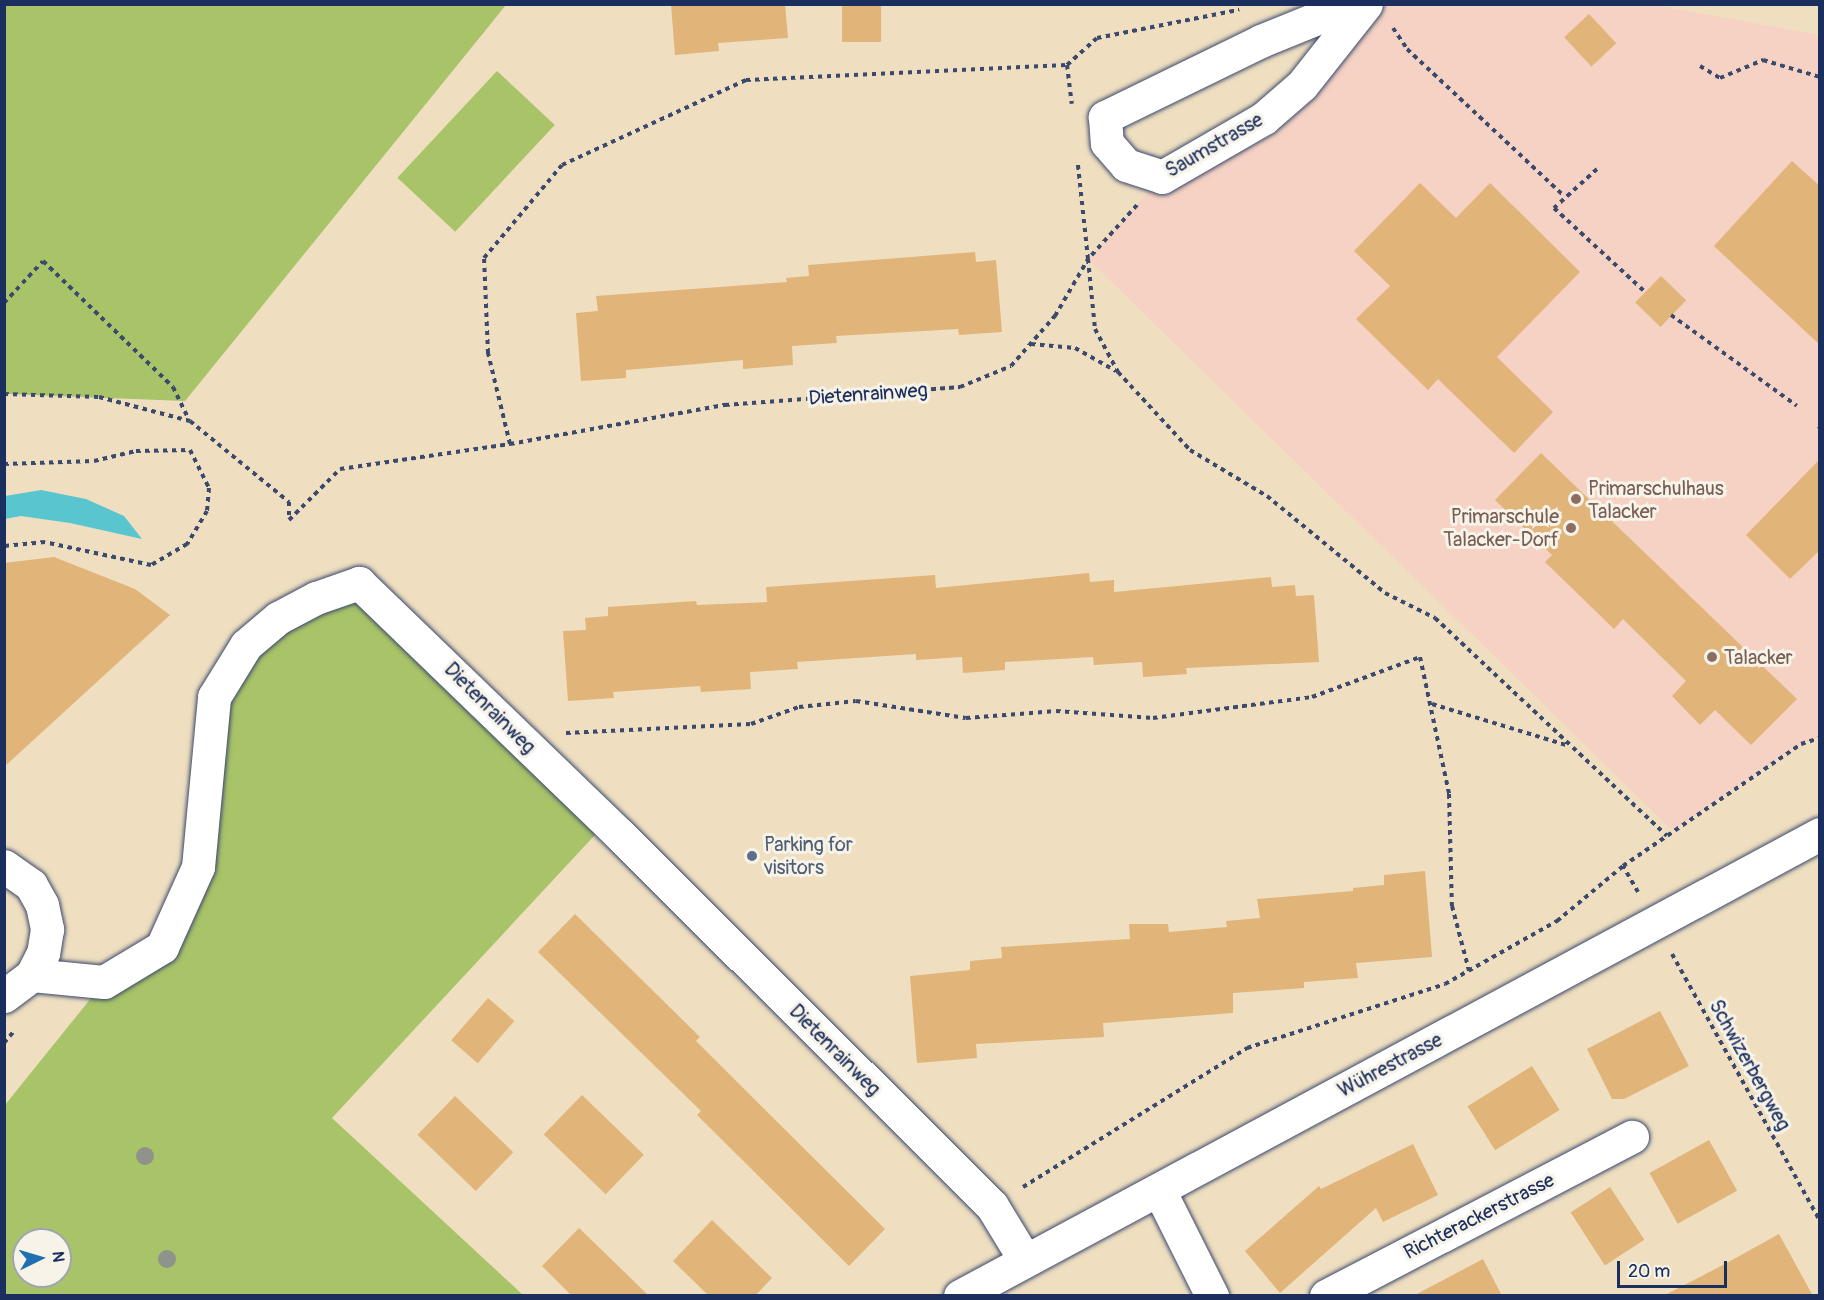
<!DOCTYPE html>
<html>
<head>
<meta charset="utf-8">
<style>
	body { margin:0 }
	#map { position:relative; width:1824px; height:1300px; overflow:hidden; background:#efdfc0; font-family:Pangolin,sans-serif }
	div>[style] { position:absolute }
	.built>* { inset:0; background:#f5d2c3 }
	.green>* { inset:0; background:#a9c368; transform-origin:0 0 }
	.water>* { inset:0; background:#58c5cf }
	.building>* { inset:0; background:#e1b47a; transform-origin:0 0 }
	.path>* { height:4px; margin-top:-2px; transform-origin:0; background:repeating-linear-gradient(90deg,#3b496d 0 4.5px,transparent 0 9px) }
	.roads { filter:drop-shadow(0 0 2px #3b496d) drop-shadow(0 0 2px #3b496d) }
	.minor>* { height:33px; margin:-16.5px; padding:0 16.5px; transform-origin:16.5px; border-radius:16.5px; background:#fff }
	.trees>* { width:18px; height:18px; margin:-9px; border-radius:50%; background:#8e938b }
	.dots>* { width:16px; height:16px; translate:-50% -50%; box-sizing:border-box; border:3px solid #f7f3e8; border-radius:50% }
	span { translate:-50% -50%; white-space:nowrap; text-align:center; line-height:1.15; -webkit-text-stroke:6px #f7f3e8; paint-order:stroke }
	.street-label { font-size:20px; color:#1b2f5e }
	.education-label { font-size:20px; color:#785e54 }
	.left { translate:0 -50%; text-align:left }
	.right { translate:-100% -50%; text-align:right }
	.service-label { font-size:20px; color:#4e5e75 }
	.frame { position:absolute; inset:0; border:6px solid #1b2f5e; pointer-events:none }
	.north { position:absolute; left:12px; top:1228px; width:60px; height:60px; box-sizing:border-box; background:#f7f3e8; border:2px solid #9fa5b1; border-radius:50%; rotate:85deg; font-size:16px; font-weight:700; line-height:24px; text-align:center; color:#1b2f5e }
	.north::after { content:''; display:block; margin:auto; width:21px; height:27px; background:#1f6fb2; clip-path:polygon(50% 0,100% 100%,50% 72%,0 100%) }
	.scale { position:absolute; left:1617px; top:1261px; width:110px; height:27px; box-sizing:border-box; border:3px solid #1b2f5e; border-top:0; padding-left:8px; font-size:18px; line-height:21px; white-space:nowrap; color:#1b2f5e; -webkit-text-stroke:4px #f7f3e8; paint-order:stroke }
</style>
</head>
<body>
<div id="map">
	<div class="built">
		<i style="clip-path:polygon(1366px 5px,1655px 5px,1819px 35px,1819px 738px,1800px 744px,1673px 831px,1088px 259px,1162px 177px,1264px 118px)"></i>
	</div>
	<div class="green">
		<i style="clip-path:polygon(5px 4px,506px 4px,506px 5px,185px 401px,5px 394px)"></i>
		<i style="left:497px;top:71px;width:79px;height:146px;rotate:43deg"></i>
		<i style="clip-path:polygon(evenodd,359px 583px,607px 822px,332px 1118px,523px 1295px,5px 1296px,5px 1105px,104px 982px,162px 946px,206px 769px,246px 645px,359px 583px,24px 1240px,60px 1240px,60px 1276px,24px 1276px,24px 1240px)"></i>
	</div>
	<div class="water">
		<i style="clip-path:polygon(41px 490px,86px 499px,124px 516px,142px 539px,70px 523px,21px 516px,5px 519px,5px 496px)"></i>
	</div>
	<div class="building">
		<i style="clip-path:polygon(671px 4px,785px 4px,788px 38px,718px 43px,719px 51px,675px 55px)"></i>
		<i style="left:842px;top:4px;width:39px;height:38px"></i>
		<i style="left:1589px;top:14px;width:40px;height:34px;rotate:47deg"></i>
		<i style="clip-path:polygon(1792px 161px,1820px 186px,1820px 345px,1714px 246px)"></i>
		<i style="clip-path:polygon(1420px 183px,1456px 218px,1490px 183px,1580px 272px,1497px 357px,1553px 412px,1514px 453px,1438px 379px,1428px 390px,1356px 319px,1390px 286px,1354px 251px)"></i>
		<i style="clip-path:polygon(975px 252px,976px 262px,996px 260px,1002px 332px,959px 335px,958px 329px,836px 336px,837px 343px,792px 346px,793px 365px,743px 369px,743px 360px,626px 370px,626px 378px,581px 381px,576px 313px,598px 311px,596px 296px,787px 282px,786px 278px,809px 276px,808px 265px)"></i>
		<i style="left:1661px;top:276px;width:35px;height:37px;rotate:44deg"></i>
		<i style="clip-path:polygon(1541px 453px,1797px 699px,1751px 745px,1715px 710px,1700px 725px,1672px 696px,1686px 681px,1623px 619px,1614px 629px,1545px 562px,1552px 555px,1495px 500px)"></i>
		<i style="clip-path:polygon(1820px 459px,1820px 550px,1790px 579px,1746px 535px)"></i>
		<i style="clip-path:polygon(54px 557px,135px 589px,170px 615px,4px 767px,4px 563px)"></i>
		<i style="clip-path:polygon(1089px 573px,1090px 582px,1114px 580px,1114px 592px,1271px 577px,1272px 587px,1295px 585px,1296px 596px,1314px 595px,1319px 662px,1186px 668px,1187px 674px,1143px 677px,1142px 662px,1094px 665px,1093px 657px,1005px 662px,1005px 670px,963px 673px,962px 657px,916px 660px,916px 654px,797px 662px,798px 669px,750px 672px,751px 689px,701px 692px,700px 686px,613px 692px,614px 698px,568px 701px,563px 631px,586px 630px,585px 618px,608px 616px,608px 607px,696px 601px,697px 605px,767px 602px,766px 587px,935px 575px,936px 588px)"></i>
		<i style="clip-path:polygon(1425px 871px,1432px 957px,1356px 963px,1358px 978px,1304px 982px,1304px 988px,1233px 993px,1233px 1013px,1103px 1023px,1104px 1037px,976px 1044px,977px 1058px,917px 1063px,910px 976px,970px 970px,970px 961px,1002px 958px,1001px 947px,1130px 939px,1129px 924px,1168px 924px,1169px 932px,1227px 927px,1226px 921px,1260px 918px,1257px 899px,1353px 891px,1353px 888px,1384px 885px,1384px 875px)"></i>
		<i style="clip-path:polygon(575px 914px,700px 1037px,696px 1041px,885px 1229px,849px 1266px,697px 1115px,701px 1111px,538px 952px)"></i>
		<i style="left:488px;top:998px;width:35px;height:56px;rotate:41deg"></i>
		<i style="clip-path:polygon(1660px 1011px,1689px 1066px,1624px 1099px,1612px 1099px,1587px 1049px)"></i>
		<i style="left:1532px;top:1066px;width:52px;height:76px;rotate:58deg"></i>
		<i style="left:582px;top:1095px;width:86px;height:55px;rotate:44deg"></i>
		<i style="left:455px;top:1096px;width:81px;height:54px;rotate:44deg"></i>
		<i style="left:1709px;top:1140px;width:58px;height:68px;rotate:61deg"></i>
		<i style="clip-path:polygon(1413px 1144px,1438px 1195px,1383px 1222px,1376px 1208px,1280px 1293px,1245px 1251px,1319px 1186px,1321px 1189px)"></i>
		<i style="left:1610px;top:1187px;width:63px;height:47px;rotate:57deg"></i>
		<i style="clip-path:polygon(712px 1220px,772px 1278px,755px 1296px,709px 1296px,673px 1261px)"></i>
		<i style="clip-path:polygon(579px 1228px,610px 1258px,649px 1296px,572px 1296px,542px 1266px)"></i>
		<i style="clip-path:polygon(1779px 1234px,1813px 1296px,1663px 1296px,1723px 1265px)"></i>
		<i style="clip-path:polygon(1483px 1259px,1502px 1296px,1413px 1296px)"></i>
	</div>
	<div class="path">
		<i style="left:1393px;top:28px;width:25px;rotate:56deg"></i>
		<i style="left:1407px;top:49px;width:216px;rotate:43.1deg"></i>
		<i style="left:1067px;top:65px;width:39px;rotate:83deg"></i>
		<i style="left:1700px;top:66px;width:23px;rotate:31deg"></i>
		<i style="left:1720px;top:78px;width:47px;rotate:-22.7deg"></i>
		<i style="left:1763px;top:60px;width:59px;rotate:16.6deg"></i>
		<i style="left:1597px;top:169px;width:58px;rotate:137.8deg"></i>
		<i style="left:1554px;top:208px;width:124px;rotate:42.7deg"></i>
		<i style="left:1137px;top:205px;width:73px;rotate:132.2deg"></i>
		<i style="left:1088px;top:259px;width:70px;rotate:84.3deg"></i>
		<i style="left:1095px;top:329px;width:49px;rotate:61.9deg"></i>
		<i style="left:1118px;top:372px;width:106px;rotate:47.3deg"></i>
		<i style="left:1190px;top:450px;width:90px;rotate:30.9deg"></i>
		<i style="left:1267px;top:496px;width:153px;rotate:39.4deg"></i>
		<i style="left:1385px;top:593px;width:56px;rotate:26.6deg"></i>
		<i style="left:1435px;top:618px;width:318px;rotate:43.2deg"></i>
		<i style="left:4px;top:303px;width:57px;rotate:-47.1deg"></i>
		<i style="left:43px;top:261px;width:181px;rotate:44.1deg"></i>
		<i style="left:173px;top:387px;width:37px;rotate:64deg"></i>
		<i style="left:1671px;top:315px;width:155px;rotate:35.8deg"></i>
		<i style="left:1031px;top:344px;width:44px;rotate:5.2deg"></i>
		<i style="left:1075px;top:348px;width:47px;rotate:29.3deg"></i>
		<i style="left:4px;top:394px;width:95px;rotate:1.8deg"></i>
		<i style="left:99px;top:397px;width:94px;rotate:14.8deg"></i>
		<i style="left:190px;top:421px;width:128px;rotate:39.3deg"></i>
		<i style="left:289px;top:502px;width:18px;rotate:90deg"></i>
		<i style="left:289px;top:520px;width:72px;rotate:-45deg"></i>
		<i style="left:340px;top:469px;width:172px;rotate:-8.4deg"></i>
		<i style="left:510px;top:444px;width:219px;rotate:-10.3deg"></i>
		<i style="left:725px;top:405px;width:236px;rotate:-4.4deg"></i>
		<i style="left:960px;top:387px;width:55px;rotate:-22.4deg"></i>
		<i style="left:1011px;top:366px;width:67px;rotate:-48.7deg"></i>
		<i style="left:1055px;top:316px;width:66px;rotate:-59.9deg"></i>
		<i style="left:1088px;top:259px;width:95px;rotate:-96.1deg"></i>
		<i style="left:1818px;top:426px;width:2px;rotate:27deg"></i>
		<i style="left:510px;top:444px;width:94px;rotate:-103.6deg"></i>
		<i style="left:488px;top:353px;width:95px;rotate:-92.4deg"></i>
		<i style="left:484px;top:258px;width:121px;rotate:-50deg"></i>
		<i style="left:562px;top:165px;width:203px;rotate:-24.8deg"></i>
		<i style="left:746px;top:80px;width:321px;rotate:-2.7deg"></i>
		<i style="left:1067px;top:65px;width:40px;rotate:-42deg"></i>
		<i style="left:1097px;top:38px;width:145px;rotate:-11.2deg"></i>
		<i style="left:4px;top:464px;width:90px;rotate:-1.9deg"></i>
		<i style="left:94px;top:461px;width:43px;rotate:-13.4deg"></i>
		<i style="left:136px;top:451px;width:54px;rotate:-1.1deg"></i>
		<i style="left:190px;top:450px;width:42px;rotate:63.4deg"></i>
		<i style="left:209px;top:488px;width:23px;rotate:95deg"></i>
		<i style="left:207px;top:511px;width:39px;rotate:121deg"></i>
		<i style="left:187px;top:544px;width:42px;rotate:149.7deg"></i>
		<i style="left:151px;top:565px;width:108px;rotate:-167.8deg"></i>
		<i style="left:45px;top:542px;width:41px;rotate:174.4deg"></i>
		<i style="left:1432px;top:704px;width:143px;rotate:17deg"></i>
		<i style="left:566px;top:733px;width:185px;rotate:-2.8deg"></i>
		<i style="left:751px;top:724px;width:51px;rotate:-19.5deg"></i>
		<i style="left:799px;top:707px;width:57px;rotate:-6deg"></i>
		<i style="left:856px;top:701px;width:111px;rotate:8.8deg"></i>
		<i style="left:966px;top:718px;width:90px;rotate:-4.4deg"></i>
		<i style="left:1056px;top:711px;width:97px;rotate:4.1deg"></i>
		<i style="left:1153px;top:718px;width:160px;rotate:-7.5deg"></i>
		<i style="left:1312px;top:697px;width:115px;rotate:-20.3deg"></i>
		<i style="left:1420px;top:657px;width:140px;rotate:78deg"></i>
		<i style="left:1449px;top:794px;width:112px;rotate:88.5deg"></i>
		<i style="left:1452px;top:906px;width:67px;rotate:75.3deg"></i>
		<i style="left:1638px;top:892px;width:30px;rotate:-120deg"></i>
		<i style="left:1623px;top:866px;width:216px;rotate:-34.4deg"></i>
		<i style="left:1801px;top:744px;width:20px;rotate:-18deg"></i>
		<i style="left:1672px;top:954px;width:305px;rotate:61deg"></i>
		<i style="left:4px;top:1043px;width:17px;rotate:-50deg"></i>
		<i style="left:1023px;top:1187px;width:264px;rotate:-31.8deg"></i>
		<i style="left:1247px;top:1048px;width:208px;rotate:-17.9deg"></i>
		<i style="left:1445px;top:984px;width:129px;rotate:-29.4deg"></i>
		<i style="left:1557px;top:921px;width:86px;rotate:-39.8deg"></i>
	</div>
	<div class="roads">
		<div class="minor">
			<i style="left:1352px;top:4px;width:98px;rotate:157.9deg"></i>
			<i style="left:1261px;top:41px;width:174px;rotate:154deg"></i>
			<i style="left:1105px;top:117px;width:26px;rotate:86deg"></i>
			<i style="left:1107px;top:143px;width:29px;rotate:49deg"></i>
			<i style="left:1126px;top:165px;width:38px;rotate:18deg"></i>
			<i style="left:1162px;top:177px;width:118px;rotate:-30deg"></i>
			<i style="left:1264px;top:118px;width:50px;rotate:-41deg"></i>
			<i style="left:1302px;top:85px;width:103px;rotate:-51.7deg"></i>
			<i style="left:4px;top:866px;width:33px;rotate:35deg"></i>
			<i style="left:31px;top:885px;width:23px;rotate:61deg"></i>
			<i style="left:42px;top:905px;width:25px;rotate:78deg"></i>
			<i style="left:47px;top:929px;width:24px;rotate:99deg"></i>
			<i style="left:43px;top:953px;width:25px;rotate:117deg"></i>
			<i style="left:32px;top:975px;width:35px;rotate:143deg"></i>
			<i style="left:32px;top:975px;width:72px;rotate:5.6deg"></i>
			<i style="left:104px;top:982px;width:68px;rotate:-31.1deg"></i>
			<i style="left:162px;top:947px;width:88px;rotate:-65.8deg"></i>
			<i style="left:198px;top:867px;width:171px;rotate:-84.6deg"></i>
			<i style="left:214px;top:697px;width:61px;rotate:-58.4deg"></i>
			<i style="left:246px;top:645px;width:42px;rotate:-40.2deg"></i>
			<i style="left:278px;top:618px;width:43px;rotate:-27.8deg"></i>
			<i style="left:316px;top:598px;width:46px;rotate:-19.2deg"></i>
			<i style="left:359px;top:583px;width:363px;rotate:44deg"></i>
			<i style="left:620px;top:835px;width:525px;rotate:44.92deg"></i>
			<i style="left:992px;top:1206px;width:63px;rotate:58.6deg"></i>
			<i style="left:1159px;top:1190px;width:119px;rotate:63.4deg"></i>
			<i style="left:960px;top:1296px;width:976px;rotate:-28.25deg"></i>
			<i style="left:1326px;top:1296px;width:345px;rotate:-27.5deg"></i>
		</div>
	</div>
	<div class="trees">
		<i style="left:145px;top:1156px"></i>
		<i style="left:167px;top:1259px"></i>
	</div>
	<div class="dots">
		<i style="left:1576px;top:499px;background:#8d6e63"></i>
		<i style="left:1571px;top:528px;background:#8d6e63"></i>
		<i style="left:1712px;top:657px;background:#8d6e63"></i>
		<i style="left:752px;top:856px;background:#5c6f8a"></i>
	</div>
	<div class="street-label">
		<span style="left:1214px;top:145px;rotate:-30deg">Saumstrasse</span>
		<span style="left:868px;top:394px;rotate:-4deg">Dietenrainweg</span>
		<span style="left:490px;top:708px;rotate:45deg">Dietenrainweg</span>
		<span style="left:835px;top:1050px;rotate:45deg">Dietenrainweg</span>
		<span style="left:1390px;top:1065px;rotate:-28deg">Wührestrasse</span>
		<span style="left:1750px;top:1065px;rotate:61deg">Schwizerbergweg</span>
		<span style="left:1479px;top:1216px;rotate:-27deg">Richterackerstrasse</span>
	</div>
	<div class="education-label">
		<span class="left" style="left:1588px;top:500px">Primarschulhaus<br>Talacker</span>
		<span class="right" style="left:1559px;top:528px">Primarschule<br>Talacker-Dorf</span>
		<span class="left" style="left:1724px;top:657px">Talacker</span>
	</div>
	<div class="service-label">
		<span class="left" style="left:764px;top:856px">Parking for<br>visitors</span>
	</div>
	<div class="frame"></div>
	<div class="north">N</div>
	<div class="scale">20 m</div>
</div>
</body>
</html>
